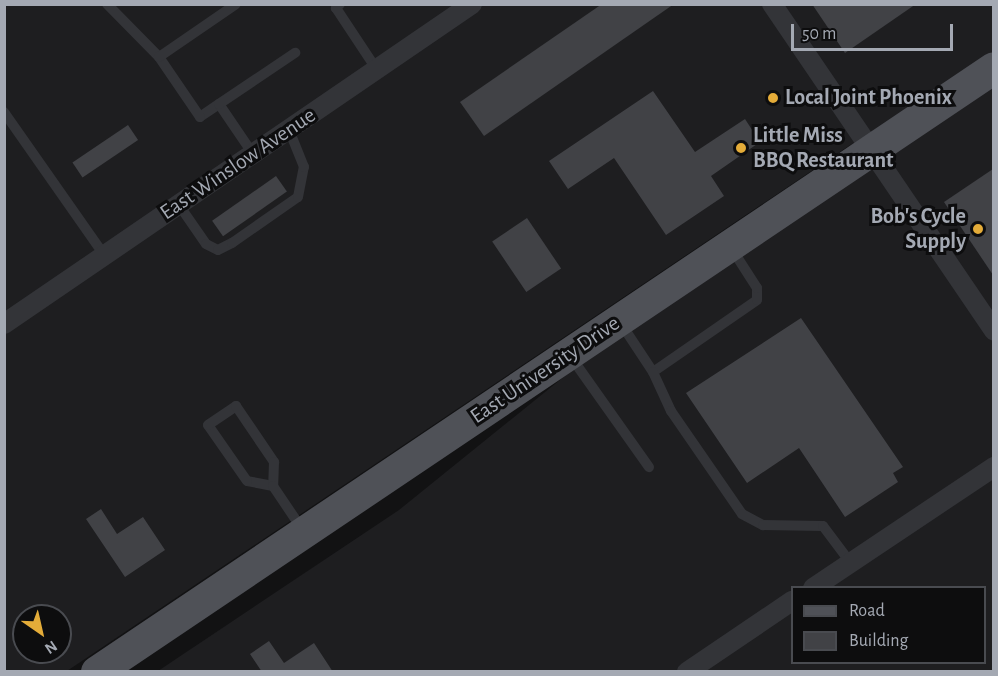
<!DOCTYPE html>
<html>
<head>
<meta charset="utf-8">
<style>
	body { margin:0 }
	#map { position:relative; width:998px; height:676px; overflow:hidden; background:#121213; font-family:"Alegreya Sans",sans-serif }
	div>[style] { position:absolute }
	.built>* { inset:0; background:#1e1e20 }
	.building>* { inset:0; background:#414246; transform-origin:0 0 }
	.lane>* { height:10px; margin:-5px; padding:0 5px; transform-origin:5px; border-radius:5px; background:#333438 }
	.street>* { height:20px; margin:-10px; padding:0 10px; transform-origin:10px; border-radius:10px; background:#333438 }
	.primary>* { height:32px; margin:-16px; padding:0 16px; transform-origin:16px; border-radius:16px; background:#4f5157 }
	.dots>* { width:16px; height:16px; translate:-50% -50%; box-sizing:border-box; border:3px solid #0d0d0e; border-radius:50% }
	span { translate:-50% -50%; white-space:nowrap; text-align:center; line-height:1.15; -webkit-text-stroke:6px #0d0d0e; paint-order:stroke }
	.poi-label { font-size:22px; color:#a4a9b3; font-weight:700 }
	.left { translate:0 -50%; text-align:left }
	.right { translate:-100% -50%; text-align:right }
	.street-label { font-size:22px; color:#a4a9b3 }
	.frame { position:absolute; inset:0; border:6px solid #a4a9b3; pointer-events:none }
	.legend { position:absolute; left:791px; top:586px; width:195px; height:78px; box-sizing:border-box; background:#0d0d0e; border:2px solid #494b50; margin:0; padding:8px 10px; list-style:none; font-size:18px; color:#a4a9b3 }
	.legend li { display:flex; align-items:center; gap:12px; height:30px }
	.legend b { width:30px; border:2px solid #494b50 }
	.north { position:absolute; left:12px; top:604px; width:60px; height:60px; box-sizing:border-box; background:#0d0d0e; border:2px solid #494b50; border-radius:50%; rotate:146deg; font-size:16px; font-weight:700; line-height:24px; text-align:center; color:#a4a9b3 }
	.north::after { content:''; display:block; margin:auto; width:21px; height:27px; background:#e4ac39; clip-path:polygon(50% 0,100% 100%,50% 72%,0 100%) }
	.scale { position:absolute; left:791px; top:24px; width:162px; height:27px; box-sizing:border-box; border:3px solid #a4a9b3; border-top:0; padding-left:8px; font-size:18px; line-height:21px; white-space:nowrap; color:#a4a9b3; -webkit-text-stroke:4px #0d0d0e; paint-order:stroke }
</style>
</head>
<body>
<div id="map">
	<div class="built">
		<i style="clip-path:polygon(evenodd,4px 5px,993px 5px,993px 671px,158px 671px,399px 510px,853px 143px,67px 671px,5px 671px,4px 5px,792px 588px,984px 588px,984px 662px,792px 662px,792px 588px,4px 5px,24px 616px,60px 616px,60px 652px,24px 652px,24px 616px)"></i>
	</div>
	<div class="building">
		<i style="clip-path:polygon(602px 4px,674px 4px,484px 136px,460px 102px)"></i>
		<i style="clip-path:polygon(812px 4px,916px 4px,845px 53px)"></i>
		<i style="clip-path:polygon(653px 91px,695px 152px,745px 119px,760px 142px,711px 176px,724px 196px,666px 235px,614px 158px,568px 189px,549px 161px)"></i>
		<i style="left:128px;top:125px;width:18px;height:67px;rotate:56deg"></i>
		<i style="clip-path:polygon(993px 169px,993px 275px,944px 202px)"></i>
		<i style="left:276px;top:176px;width:19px;height:78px;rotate:55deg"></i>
		<i style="left:527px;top:218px;width:61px;height:42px;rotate:56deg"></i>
		<i style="clip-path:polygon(801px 318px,903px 467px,893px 473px,898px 482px,845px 517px,799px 448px,747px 483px,686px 393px)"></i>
		<i style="clip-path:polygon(101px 509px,117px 534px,143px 517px,165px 550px,125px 577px,86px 519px)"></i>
		<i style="clip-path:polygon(269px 641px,284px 663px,314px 643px,333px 672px,262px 672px,250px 654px)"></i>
	</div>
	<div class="lane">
		<i style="left:107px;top:4px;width:74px;rotate:45.5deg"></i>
		<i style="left:340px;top:4px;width:6px;rotate:135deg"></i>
		<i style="left:336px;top:8px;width:74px;rotate:56.5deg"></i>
		<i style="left:219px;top:104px;width:23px;rotate:146deg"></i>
		<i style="left:200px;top:117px;width:73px;rotate:-124.3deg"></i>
		<i style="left:159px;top:57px;width:93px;rotate:-34.5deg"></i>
		<i style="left:4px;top:112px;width:176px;rotate:55deg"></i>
		<i style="left:253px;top:154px;width:60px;rotate:-124.2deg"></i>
		<i style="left:219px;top:104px;width:92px;rotate:-33.9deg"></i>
		<i style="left:179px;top:205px;width:47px;rotate:55.3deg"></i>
		<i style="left:206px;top:244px;width:13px;rotate:27deg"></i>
		<i style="left:218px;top:250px;width:16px;rotate:-27deg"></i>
		<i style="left:232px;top:243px;width:80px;rotate:-34.9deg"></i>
		<i style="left:298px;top:197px;width:31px;rotate:-79deg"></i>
		<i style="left:304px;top:167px;width:40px;rotate:-112deg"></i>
		<i style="left:620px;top:322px;width:60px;rotate:56.6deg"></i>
		<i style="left:653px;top:372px;width:126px;rotate:-34.7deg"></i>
		<i style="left:757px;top:300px;width:12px;rotate:-90deg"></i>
		<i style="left:757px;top:288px;width:46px;rotate:-122.7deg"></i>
		<i style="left:571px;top:357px;width:135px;rotate:54.7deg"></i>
		<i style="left:653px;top:372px;width:43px;rotate:65.2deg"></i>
		<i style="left:671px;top:411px;width:125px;rotate:55.4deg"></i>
		<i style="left:742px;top:514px;width:24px;rotate:28deg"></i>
		<i style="left:763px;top:525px;width:60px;rotate:1deg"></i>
		<i style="left:823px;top:526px;width:45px;rotate:53.1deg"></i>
		<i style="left:273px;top:486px;width:26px;rotate:-169deg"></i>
		<i style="left:247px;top:481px;width:68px;rotate:-124.9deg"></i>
		<i style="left:208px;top:425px;width:34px;rotate:-34deg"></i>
		<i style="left:236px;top:406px;width:68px;rotate:55.8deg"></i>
		<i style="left:274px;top:462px;width:24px;rotate:92deg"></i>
		<i style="left:273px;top:486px;width:52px;rotate:56deg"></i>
	</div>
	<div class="street">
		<i style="left:772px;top:4px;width:395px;rotate:55.8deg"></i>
		<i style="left:4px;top:324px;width:567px;rotate:-34.36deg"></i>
		<i style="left:813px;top:588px;width:218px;rotate:-33.8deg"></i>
		<i style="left:687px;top:672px;width:127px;rotate:-34.1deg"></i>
	</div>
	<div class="primary">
		<i style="left:97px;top:672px;width:1081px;rotate:-33.95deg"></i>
	</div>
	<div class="dots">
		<i style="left:773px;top:98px;background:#e4ac39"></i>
		<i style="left:741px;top:148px;background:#e4ac39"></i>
		<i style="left:978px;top:229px;background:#e4ac39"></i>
	</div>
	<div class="poi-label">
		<span class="left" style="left:785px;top:98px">Local Joint Phoenix</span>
		<span class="left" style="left:753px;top:148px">Little Miss<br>BBQ Restaurant</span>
		<span class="right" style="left:966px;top:229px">Bob's Cycle<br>Supply</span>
	</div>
	<div class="street-label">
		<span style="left:238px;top:164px;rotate:-34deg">East Winslow Avenue</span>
		<span style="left:545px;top:370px;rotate:-34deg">East University Drive</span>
	</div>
	<div class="frame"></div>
	<ul class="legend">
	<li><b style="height:8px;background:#4f5157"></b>Road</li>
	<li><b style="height:16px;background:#414246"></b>Building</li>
	</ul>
	<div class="north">N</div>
	<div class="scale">50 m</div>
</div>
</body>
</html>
